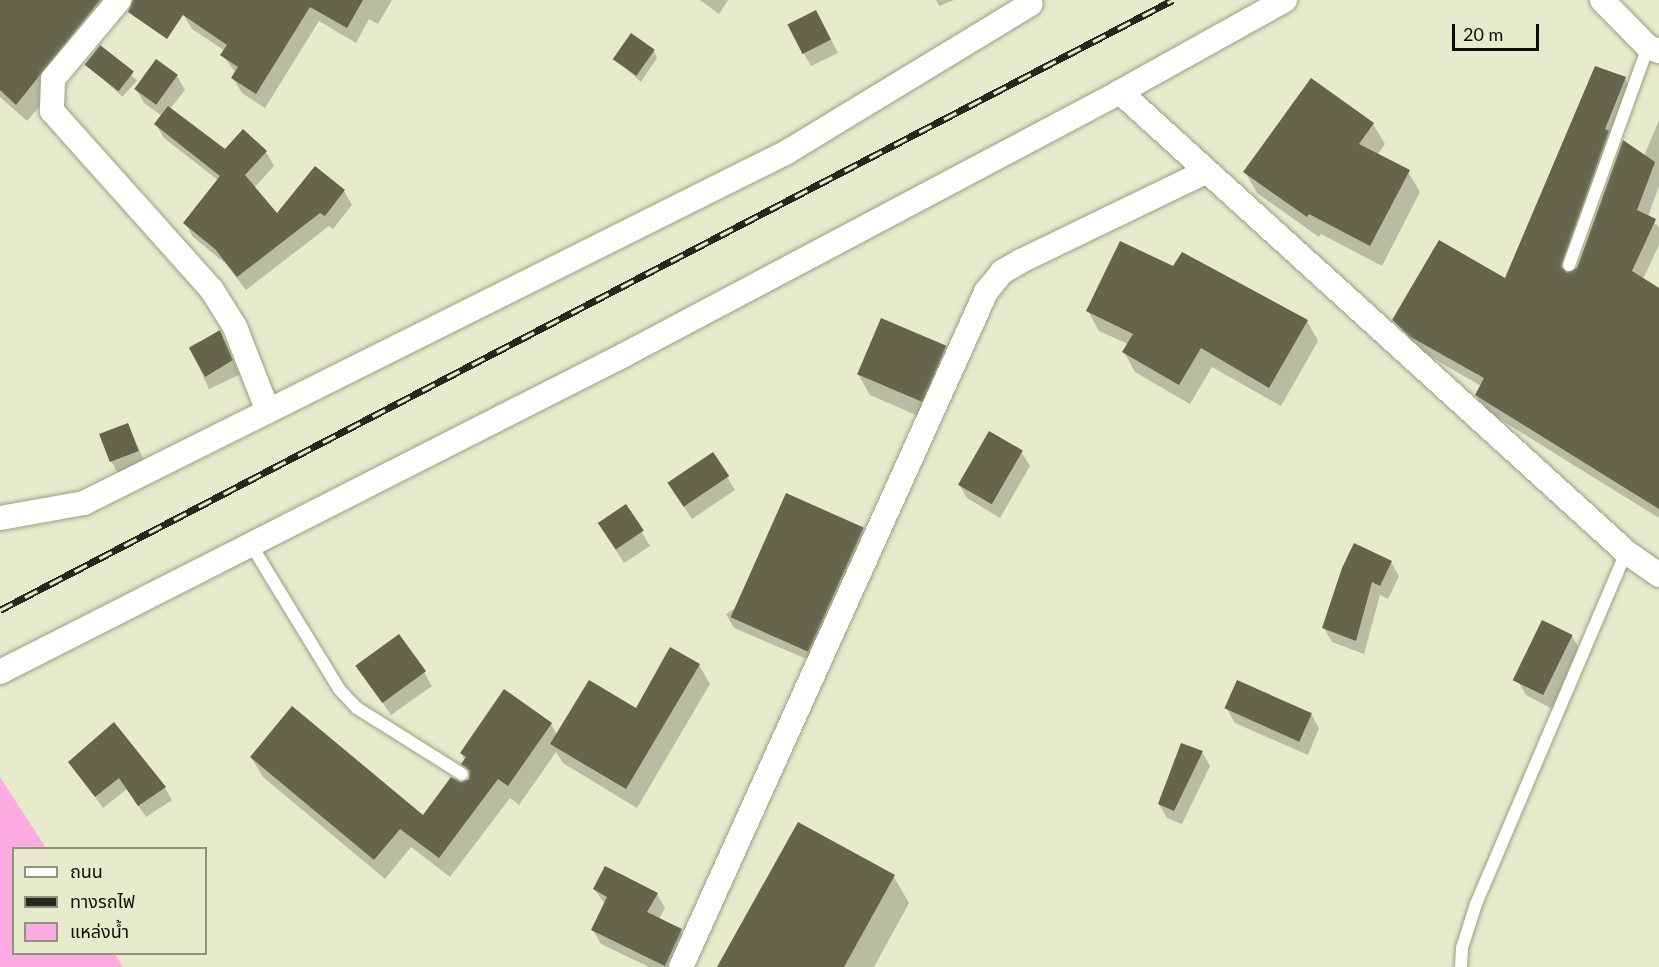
<!DOCTYPE html>
<html>
<head>
<meta charset="utf-8">
<style>
	body { margin:0 }
	#map { position:relative; width:1659px; height:967px; overflow:hidden; background:#e8eacc; font-family:Lato,"Noto Sans Thai",sans-serif }
	div>[style] { position:absolute }
	.water>* { inset:0; background:#fdabe2 }
	.shadow>* { inset:0; background:#0003; transform-origin:0 0 }
	.building>* { inset:0; background:#64654b; transform-origin:0 0 }
	.roads { filter:drop-shadow(0 0 2px #9c9e82) drop-shadow(0 0 2px #9c9e82) }
	.lane>* { height:12px; margin:-6px; padding:0 6px; transform-origin:6px; border-radius:6px; background:#fff }
	.street>* { height:24px; margin:-12px; padding:0 12px; transform-origin:12px; border-radius:12px; background:#fff }
	.rail>* { height:7px; margin-top:-3.5px; transform-origin:0; background:repeating-linear-gradient(90deg,#e8eacc 0 14px,#27281d 0 28px); box-sizing:border-box; border-block:2px solid #27281d }
	span { translate:-50% -50%; white-space:nowrap; text-align:center; line-height:1.15; -webkit-text-stroke:6px #e8eacc; paint-order:stroke }
	.legend { position:absolute; left:12px; top:847px; width:195px; height:108px; box-sizing:border-box; background:#e8eacc; border:2px solid #90927c; margin:0; padding:8px 10px; list-style:none; font-size:18px; color:#0d0d05 }
	.legend li { display:flex; align-items:center; gap:12px; height:30px }
	.legend b { width:30px; border:2px solid #90927c }
	.scale { position:absolute; left:1452px; top:24px; width:87px; height:27px; box-sizing:border-box; border:3px solid #0d0d05; border-top:0; padding-left:8px; font-size:18px; line-height:21px; white-space:nowrap; color:#0d0d05; -webkit-text-stroke:4px #e8eacc; paint-order:stroke }
</style>
</head>
<body>
<div id="map">
	<div class="water">
		<i style="clip-path:polygon(0 777px,46px 848px,14px 848px,14px 954px,115px 954px,123px 967px,0 967px)"></i>
	</div>
	<div class="shadow">
		<i style="clip-path:polygon(0 0,118px 0,122px 6px,27px 121px,0 97px)"></i>
		<i style="clip-path:polygon(191px 0,392px 0,378px 24px,369px 19px,356px 43px,319px 21px,265px 108px,242px 93px,233px 78px,236px 73px,222px 55px,225px 51px,192px 29px,183px 14px)"></i>
		<i style="clip-path:polygon(700px 0,728px 0,719px 14px)"></i>
		<i style="clip-path:polygon(936px 0,954px 0,939px 6px)"></i>
		<i style="clip-path:polygon(824px 26px,838px 53px,811px 66px,803px 52px)"></i>
		<i style="left:100px;top:47px;width:50px;height:22px;rotate:42deg"></i>
		<i style="clip-path:polygon(654px 51px,657px 58px,641px 82px,615px 59px)"></i>
		<i style="clip-path:polygon(1596px 68px,1625px 79px,1634px 93px,1572px 274px,1644px 156px,1659px 120px,1659px 186px,1648px 217px,1659px 227px,1659px 245px,1643px 279px,1659px 290px,1659px 518px,1485px 410px,1476px 395px,1481px 386px,1419px 350px,1394px 320px,1506px 280px)"></i>
		<i style="clip-path:polygon(177px 76px,185px 90px,170px 109px,226px 151px,266px 152px,274px 166px,254px 188px,277px 216px,344px 191px,352px 205px,333px 229px,329px 226px,246px 290px,225px 263px,193px 237px,185px 223px,219px 181px,164px 138px,156px 125px,162px 116px,144px 103px,136px 89px)"></i>
		<i style="clip-path:polygon(1373px 124px,1385px 144px,1377px 155px,1408px 172px,1420px 192px,1382px 266px,1321px 234px,1319px 237px,1257px 193px,1245px 172px)"></i>
		<i style="clip-path:polygon(1174px 268px,1307px 321px,1318px 341px,1281px 406px,1212px 367px,1190px 404px,1135px 372px,1124px 352px,1128px 344px,1099px 331px,1088px 311px)"></i>
		<i style="left:220px;top:332px;width:47px;height:34px;rotate:65deg"></i>
		<i style="clip-path:polygon(945px 347px,957px 368px,932px 422px,870px 395px,858px 374px)"></i>
		<i style="clip-path:polygon(128px 424px,146px 465px,119px 475px,111px 461px)"></i>
		<i style="clip-path:polygon(1022px 453px,1030px 466px,1000px 518px,967px 498px,959px 484px)"></i>
		<i style="clip-path:polygon(727px 477px,735px 490px,692px 519px,677px 496px)"></i>
		<i style="clip-path:polygon(626px 506px,650px 546px,624px 563px,607px 536px)"></i>
		<i style="clip-path:polygon(863px 528px,871px 542px,816px 663px,734px 628px,726px 614px)"></i>
		<i style="clip-path:polygon(1391px 562px,1399px 576px,1388px 599px,1380px 595px,1364px 654px,1332px 642px,1324px 628px)"></i>
		<i style="clip-path:polygon(1572px 636px,1580px 650px,1556px 711px,1526px 695px,1518px 681px)"></i>
		<i style="clip-path:polygon(357px 665px,424px 672px,432px 686px,391px 715px)"></i>
		<i style="clip-path:polygon(699px 665px,710px 684px,637px 808px,563px 763px,556px 752px,519px 805px,510px 798px,450px 877px,411px 847px,385px 879px,263px 777px,251px 757px,423px 817px,470px 780px,462px 753px,551px 724px,557px 735px,636px 710px)"></i>
		<i style="clip-path:polygon(1227px 709px,1311px 714px,1319px 728px,1308px 755px,1235px 723px)"></i>
		<i style="clip-path:polygon(1202px 752px,1210px 766px,1182px 824px,1167px 818px,1159px 804px)"></i>
		<i style="clip-path:polygon(70px 762px,165px 788px,172px 800px,146px 817px,127px 789px,103px 808px)"></i>
		<i style="clip-path:polygon(894px 877px,909px 903px,874px 967px,720px 967px)"></i>
		<i style="clip-path:polygon(594px 889px,657px 894px,665px 908px,659px 919px,681px 931px,689px 944px,678px 967px,649px 967px,601px 944px,593px 930px,605px 904px)"></i>
	</div>
	<div class="building">
		<i style="clip-path:polygon(0 0,100px 0,16px 105px,0 90px)"></i>
		<i style="clip-path:polygon(133px 0,363px 0,347px 28px,310px 7px,256px 94px,231px 78px,238px 67px,220px 55px,227px 45px,183px 15px,167px 39px,128px 12px)"></i>
		<i style="left:816px;top:10px;width:33px;height:32px;rotate:63deg"></i>
		<i style="left:631px;top:33px;width:29px;height:32px;rotate:35deg"></i>
		<i style="left:100px;top:45px;width:43px;height:25px;rotate:38deg"></i>
		<i style="left:156px;top:59px;width:27px;height:37px;rotate:36deg"></i>
		<i style="clip-path:polygon(1595px 66px,1626px 77px,1605px 129px,1609px 131px,1561px 266px,1567px 273px,1577px 268px,1623px 140px,1655px 162px,1637px 210px,1656px 219px,1632px 271px,1659px 288px,1659px 509px,1475px 395px,1484px 378px,1409px 336px,1392px 320px,1439px 240px,1505px 278px)"></i>
		<i style="clip-path:polygon(1311px 78px,1374px 123px,1359px 144px,1410px 170px,1370px 246px,1309px 214px,1307px 217px,1243px 172px)"></i>
		<i style="clip-path:polygon(168px 106px,225px 149px,243px 129px,267px 151px,245px 175px,277px 213px,315px 166px,345px 190px,325px 216px,320px 213px,237px 277px,215px 249px,183px 223px,220px 176px,154px 124px)"></i>
		<i style="clip-path:polygon(1120px 241px,1173px 266px,1182px 252px,1308px 320px,1269px 388px,1201px 348px,1179px 385px,1122px 352px,1133px 334px,1086px 311px)"></i>
		<i style="left:881px;top:318px;width:71px;height:61px;rotate:23deg"></i>
		<i style="clip-path:polygon(220px 330px,233px 360px,205px 377px,189px 348px)"></i>
		<i style="left:128px;top:423px;width:30px;height:31px;rotate:69deg"></i>
		<i style="left:989px;top:431px;width:39px;height:62px;rotate:30deg"></i>
		<i style="left:713px;top:452px;width:29px;height:55px;rotate:56deg"></i>
		<i style="left:786px;top:493px;width:85px;height:136px;rotate:24deg"></i>
		<i style="left:626px;top:504px;width:32px;height:34px;rotate:56deg"></i>
		<i style="clip-path:polygon(1354px 543px,1392px 561px,1380px 586px,1372px 582px,1356px 641px,1322px 628px,1342px 568px)"></i>
		<i style="left:1542px;top:620px;width:34px;height:67px;rotate:26deg"></i>
		<i style="left:399px;top:634px;width:46px;height:54px;rotate:54deg"></i>
		<i style="clip-path:polygon(670px 647px,700px 664px,626px 789px,550px 744px,589px 680px,636px 708px)"></i>
		<i style="left:1237px;top:680px;width:82px;height:31px;rotate:24deg"></i>
		<i style="clip-path:polygon(504px 689px,552px 723px,508px 786px,498px 779px,439px 858px,400px 829px,374px 860px,250px 757px,292px 706px,423px 815px,451px 777px,461px 782px,469px 779px,470px 771px,461px 764px,466px 757px,460px 753px)"></i>
		<i style="clip-path:polygon(114px 722px,166px 787px,138px 806px,119px 778px,95px 797px,68px 762px)"></i>
		<i style="clip-path:polygon(1181px 743px,1203px 751px,1174px 811px,1158px 804px)"></i>
		<i style="clip-path:polygon(798px 822px,895px 875px,844px 967px,717px 967px)"></i>
		<i style="clip-path:polygon(605px 866px,658px 893px,647px 912px,682px 929px,665px 966px,591px 930px,607px 897px,593px 889px)"></i>
	</div>
	<div class="roads">
		<div class="lane">
			<i style="left:1569px;top:265px;width:232px;rotate:-70.1deg"></i>
			<i style="left:250px;top:543px;width:171px;rotate:58.6deg"></i>
			<i style="left:339px;top:689px;width:26px;rotate:47deg"></i>
			<i style="left:357px;top:708px;width:124px;rotate:32.2deg"></i>
			<i style="left:1461px;top:967px;width:19px;rotate:-87deg"></i>
			<i style="left:1462px;top:948px;width:46px;rotate:-72.3deg"></i>
			<i style="left:1476px;top:904px;width:383px;rotate:-66.9deg"></i>
		</div>
		<div class="street">
			<i style="left:119px;top:0;width:103px;rotate:129.9deg"></i>
			<i style="left:53px;top:79px;width:32px;rotate:92deg"></i>
			<i style="left:52px;top:111px;width:240px;rotate:48.2deg"></i>
			<i style="left:212px;top:290px;width:44px;rotate:58.1deg"></i>
			<i style="left:235px;top:327px;width:90px;rotate:68.6deg"></i>
			<i style="left:1285px;top:0;width:189px;rotate:150.9deg"></i>
			<i style="left:1120px;top:92px;width:684px;rotate:42.27deg"></i>
			<i style="left:1626px;top:552px;width:40px;rotate:34.9deg"></i>
			<i style="left:1602px;top:0;width:66px;rotate:45.6deg"></i>
			<i style="left:1648px;top:47px;width:12px;rotate:20deg"></i>
			<i style="left:0;top:518px;width:85px;rotate:-10.1deg"></i>
			<i style="left:84px;top:503px;width:786px;rotate:-26.53deg"></i>
			<i style="left:787px;top:152px;width:285px;rotate:-31.3deg"></i>
			<i style="left:1030px;top:4px;width:4px;rotate:-90deg"></i>
			<i style="left:0;top:672px;width:700px;rotate:-26.93deg"></i>
			<i style="left:624px;top:355px;width:561px;rotate:-27.93deg"></i>
			<i style="left:681px;top:967px;width:741px;rotate:-65.68deg"></i>
			<i style="left:986px;top:292px;width:26px;rotate:-51deg"></i>
			<i style="left:1002px;top:272px;width:24px;rotate:-30deg"></i>
			<i style="left:1023px;top:260px;width:202px;rotate:-25.8deg"></i>
		</div>
	</div>
	<div class="rail">
		<i style="left:0;top:610px;width:1322px;rotate:-27.48deg"></i>
	</div>
	<ul class="legend">
	<li><b style="height:8px;background:#fff"></b>ถนน</li>
	<li><b style="height:8px;background:#27281d"></b>ทางรถไฟ</li>
	<li><b style="height:16px;background:#fdabe2"></b>แหล่งน้ำ</li>
	</ul>
	<div class="scale">20 m</div>
</div>
</body>
</html>
